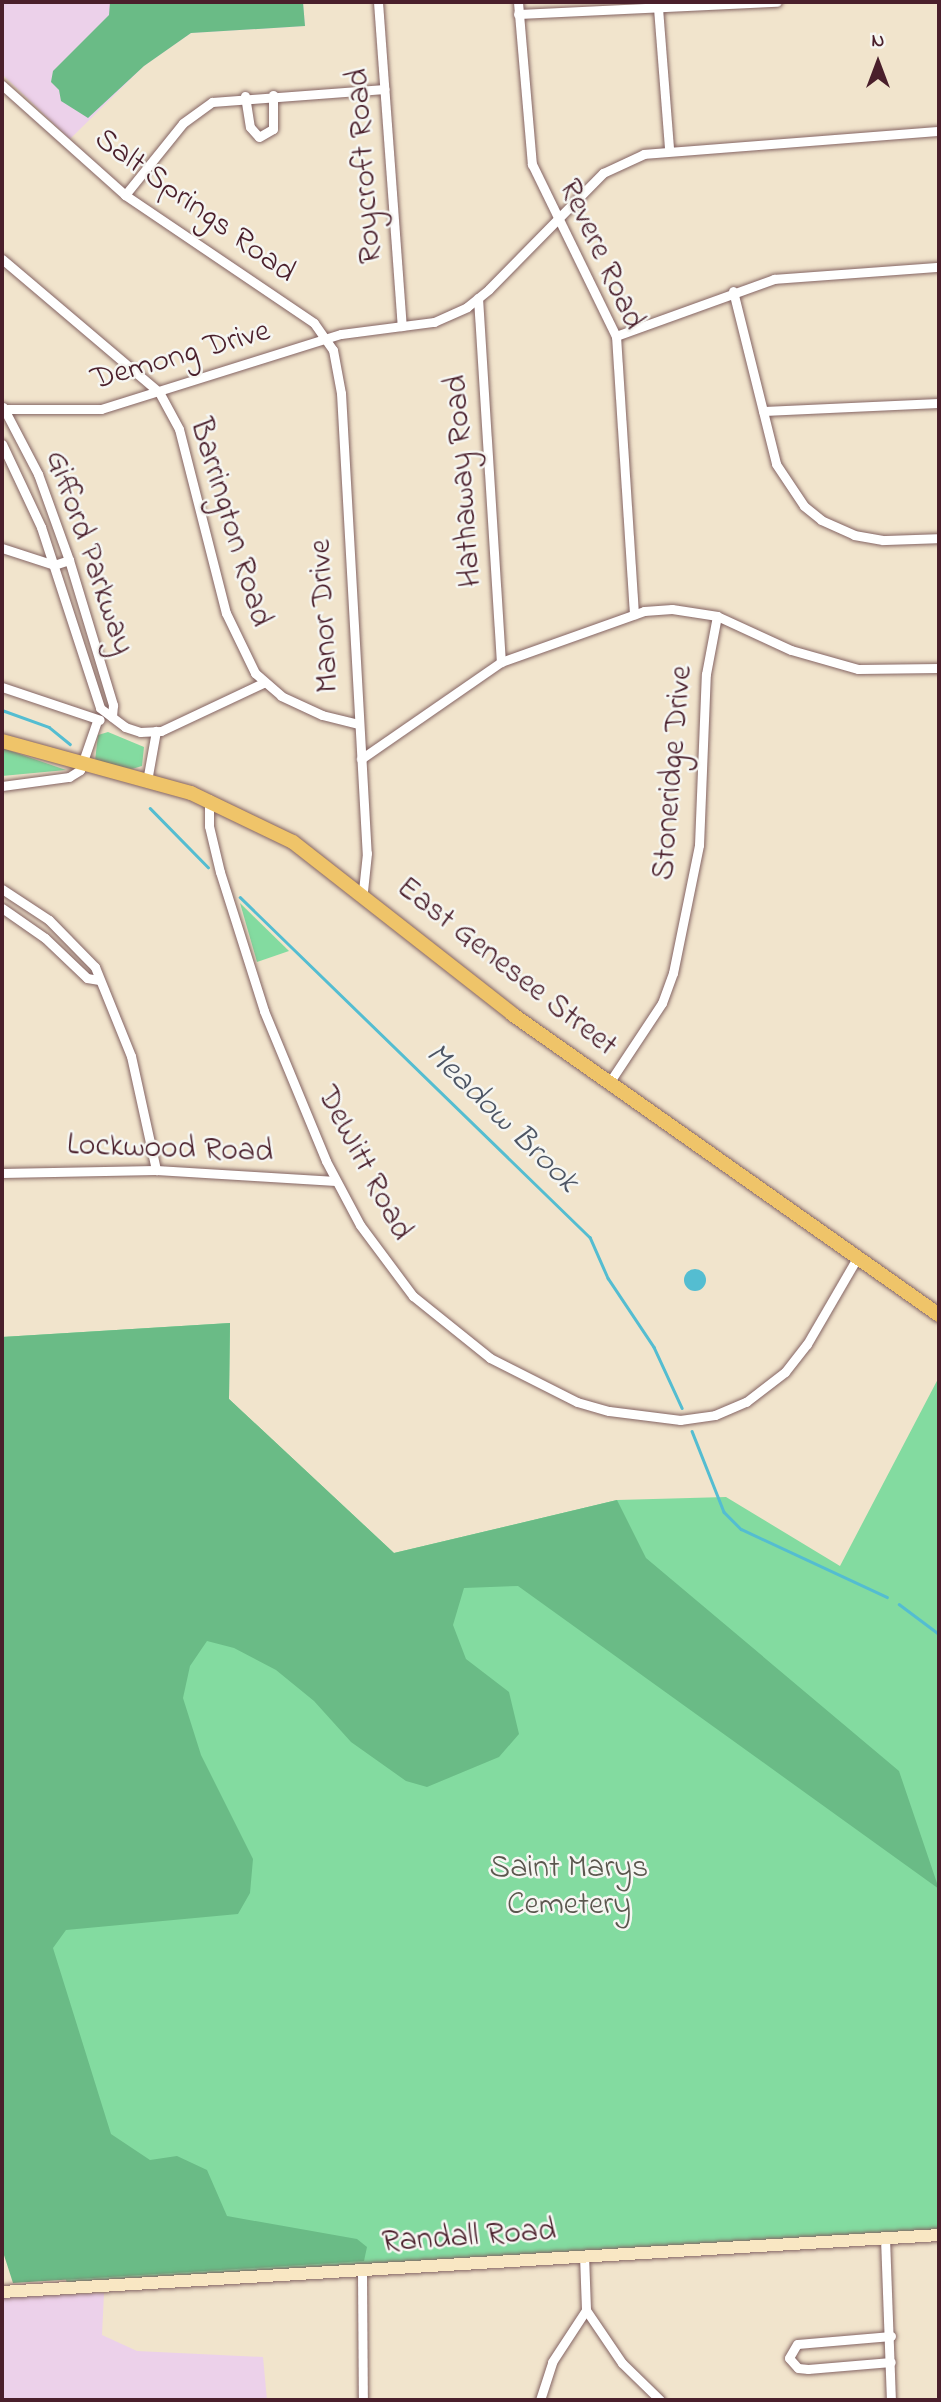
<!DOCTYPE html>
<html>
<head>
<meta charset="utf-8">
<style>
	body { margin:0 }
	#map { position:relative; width:941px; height:2402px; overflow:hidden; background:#f1e4cc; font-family:"Indie Flower",sans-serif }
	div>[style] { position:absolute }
	.built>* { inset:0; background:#ecd1ea }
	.green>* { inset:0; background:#83dba0 }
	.forest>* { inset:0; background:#6abb86 }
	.water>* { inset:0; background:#54bdd1 }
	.round { border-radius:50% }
	.stream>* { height:2.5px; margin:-1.25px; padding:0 1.25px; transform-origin:1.25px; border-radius:1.25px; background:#54bdd1 }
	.roads { filter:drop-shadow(0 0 2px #846463) drop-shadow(0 0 2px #846463) }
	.street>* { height:9px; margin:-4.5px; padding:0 4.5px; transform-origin:4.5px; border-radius:4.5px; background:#fff }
	.secondary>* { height:12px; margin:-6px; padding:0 6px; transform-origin:6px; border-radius:6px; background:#f9e7c3 }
	.primary>* { height:14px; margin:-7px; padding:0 7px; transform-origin:7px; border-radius:7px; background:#efc469 }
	span { translate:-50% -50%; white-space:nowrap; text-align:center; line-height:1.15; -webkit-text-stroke:5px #f6f6f2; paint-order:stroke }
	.street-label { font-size:32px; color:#4a1f2b }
	.park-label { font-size:32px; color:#5b574e }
	.water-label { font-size:33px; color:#4e5665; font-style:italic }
	.frame { position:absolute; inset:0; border:4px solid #4a1f2b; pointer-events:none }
	.north { position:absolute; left:843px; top:28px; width:70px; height:70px; -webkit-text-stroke:5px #f6f6f2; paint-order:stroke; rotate:0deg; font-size:19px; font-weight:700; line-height:28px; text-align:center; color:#4a1f2b }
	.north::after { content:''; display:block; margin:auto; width:24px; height:32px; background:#4a1f2b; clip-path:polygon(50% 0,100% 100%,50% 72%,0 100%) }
</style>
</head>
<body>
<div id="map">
	<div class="built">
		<i style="clip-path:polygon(2px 2px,303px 2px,305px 26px,191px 33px,144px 66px,70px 139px,2px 74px)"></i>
		<i style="clip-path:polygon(104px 2293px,102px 2335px,137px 2351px,263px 2357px,267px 2400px,2px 2400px,2px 2298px)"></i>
	</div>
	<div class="green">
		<i style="clip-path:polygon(108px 732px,144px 747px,142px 766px,132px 769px,95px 761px,98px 735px)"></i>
		<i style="clip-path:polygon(2px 748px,66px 770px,2px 776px)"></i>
		<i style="clip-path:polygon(240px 903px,289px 951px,257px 962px)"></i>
		<i style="clip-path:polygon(230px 1323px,229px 1399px,394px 1553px,617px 1500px,726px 1497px,840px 1566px,939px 1377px,939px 2235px,69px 2288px,2px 2110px,2px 1337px)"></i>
	</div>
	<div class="forest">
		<i style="clip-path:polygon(110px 2px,303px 2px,305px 26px,191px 33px,144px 66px,88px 118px,61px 101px,59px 90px,51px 82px,53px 71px,109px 15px)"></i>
		<i style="clip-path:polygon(230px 1323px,229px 1399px,394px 1553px,617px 1500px,646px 1558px,899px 1771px,939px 1889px,518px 1586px,464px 1588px,453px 1625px,466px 1659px,509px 1692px,519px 1734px,499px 1757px,427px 1787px,406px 1781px,351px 1742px,314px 1701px,276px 1670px,234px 1648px,207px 1641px,190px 1666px,183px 1698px,201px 1755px,253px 1859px,250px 1893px,238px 1914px,66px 1930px,53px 1948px,111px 2134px,150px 2160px,177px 2156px,207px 2170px,227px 2216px,357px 2239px,367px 2247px,364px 2261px,13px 2283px,2px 2249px,2px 1337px)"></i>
	</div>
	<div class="water">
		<i class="round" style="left:684px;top:1269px;width:22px;height:22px"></i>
	</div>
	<div class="stream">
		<i style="left:2px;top:710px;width:50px;rotate:19.9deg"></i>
		<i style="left:49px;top:727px;width:27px;rotate:39deg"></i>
		<i style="left:150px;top:808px;width:83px;rotate:45.5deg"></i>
		<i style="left:240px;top:897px;width:488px;rotate:44.2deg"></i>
		<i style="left:590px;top:1237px;width:45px;rotate:66.3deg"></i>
		<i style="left:608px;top:1278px;width:83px;rotate:56.3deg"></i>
		<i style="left:654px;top:1347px;width:67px;rotate:65.3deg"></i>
		<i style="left:692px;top:1431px;width:87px;rotate:68.4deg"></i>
		<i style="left:724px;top:1512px;width:24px;rotate:45deg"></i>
		<i style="left:741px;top:1529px;width:161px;rotate:25deg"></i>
		<i style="left:899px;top:1604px;width:50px;rotate:36.9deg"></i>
	</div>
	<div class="roads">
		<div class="street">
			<i style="left:378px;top:2px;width:325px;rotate:85.8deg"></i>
			<i style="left:518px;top:2px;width:163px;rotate:85.1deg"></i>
			<i style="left:532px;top:164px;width:191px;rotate:64deg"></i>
			<i style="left:616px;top:336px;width:279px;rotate:86.3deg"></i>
			<i style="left:658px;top:8px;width:141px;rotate:85.5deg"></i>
			<i style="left:518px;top:14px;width:259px;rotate:-2.7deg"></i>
			<i style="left:2px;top:85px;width:165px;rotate:41.8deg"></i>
			<i style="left:125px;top:195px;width:228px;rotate:34.1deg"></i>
			<i style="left:314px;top:323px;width:33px;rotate:55deg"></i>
			<i style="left:333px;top:350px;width:44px;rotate:79.5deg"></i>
			<i style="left:341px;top:393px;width:461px;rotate:86.8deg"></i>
			<i style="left:367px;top:853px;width:39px;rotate:96deg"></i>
			<i style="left:245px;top:96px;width:31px;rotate:81deg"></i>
			<i style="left:250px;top:127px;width:13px;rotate:48deg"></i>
			<i style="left:259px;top:137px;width:16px;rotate:-30deg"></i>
			<i style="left:273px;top:129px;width:34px;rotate:-90deg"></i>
			<i style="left:125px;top:195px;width:92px;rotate:-51.1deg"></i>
			<i style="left:183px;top:123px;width:36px;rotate:-36deg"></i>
			<i style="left:212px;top:102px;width:173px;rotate:-4.3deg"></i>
			<i style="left:2px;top:259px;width:206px;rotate:40.3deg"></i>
			<i style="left:159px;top:392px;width:42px;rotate:61.6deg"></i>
			<i style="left:179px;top:429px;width:190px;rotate:75.7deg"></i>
			<i style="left:226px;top:613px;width:67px;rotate:64.2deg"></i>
			<i style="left:255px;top:673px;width:35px;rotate:41deg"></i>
			<i style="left:281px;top:696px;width:45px;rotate:24.9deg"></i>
			<i style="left:322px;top:715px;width:36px;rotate:14deg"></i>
			<i style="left:733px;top:291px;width:178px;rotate:76deg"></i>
			<i style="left:776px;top:464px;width:50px;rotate:56.3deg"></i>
			<i style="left:804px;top:506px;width:22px;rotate:39deg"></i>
			<i style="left:821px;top:520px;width:36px;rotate:24deg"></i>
			<i style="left:854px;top:535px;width:29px;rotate:10deg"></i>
			<i style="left:883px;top:540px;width:56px;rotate:-2deg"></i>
			<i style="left:478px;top:298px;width:365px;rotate:86.4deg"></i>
			<i style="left:616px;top:336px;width:168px;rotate:-19.8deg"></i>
			<i style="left:774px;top:279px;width:165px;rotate:-4.2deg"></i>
			<i style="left:3px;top:407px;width:76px;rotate:62.4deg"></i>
			<i style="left:38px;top:474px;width:91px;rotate:70.2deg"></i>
			<i style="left:69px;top:560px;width:152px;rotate:73.1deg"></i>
			<i style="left:113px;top:705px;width:12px;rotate:95deg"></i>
			<i style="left:2px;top:409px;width:99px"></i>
			<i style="left:101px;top:409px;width:251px;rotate:-17.4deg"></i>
			<i style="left:341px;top:334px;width:94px;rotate:-7.4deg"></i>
			<i style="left:434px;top:322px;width:36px;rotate:-24deg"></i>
			<i style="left:467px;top:307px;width:28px;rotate:-39deg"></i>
			<i style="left:489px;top:289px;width:163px;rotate:-45.5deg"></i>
			<i style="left:603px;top:173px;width:45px;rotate:-24.9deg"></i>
			<i style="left:644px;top:154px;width:296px;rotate:-4.5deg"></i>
			<i style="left:763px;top:411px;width:176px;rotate:-2.6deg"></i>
			<i style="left:2px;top:444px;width:92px;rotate:64.8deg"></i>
			<i style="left:41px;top:527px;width:190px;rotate:71.9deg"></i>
			<i style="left:100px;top:708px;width:31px;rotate:37deg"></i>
			<i style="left:125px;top:727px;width:16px;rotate:18deg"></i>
			<i style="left:140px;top:732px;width:21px;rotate:-3deg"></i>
			<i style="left:161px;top:731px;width:113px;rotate:-25.2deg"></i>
			<i style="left:2px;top:548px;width:55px;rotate:18.1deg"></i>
			<i style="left:54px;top:565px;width:16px;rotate:-18deg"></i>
			<i style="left:2px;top:687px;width:103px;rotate:18.6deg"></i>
			<i style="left:361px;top:759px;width:170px;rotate:-34.7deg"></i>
			<i style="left:501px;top:662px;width:152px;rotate:-19.6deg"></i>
			<i style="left:644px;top:611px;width:28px;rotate:-4deg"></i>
			<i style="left:672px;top:609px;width:46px;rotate:8.8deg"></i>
			<i style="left:717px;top:616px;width:81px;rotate:24.7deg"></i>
			<i style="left:791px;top:650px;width:70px;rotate:15.8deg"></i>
			<i style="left:858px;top:669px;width:81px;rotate:-0.7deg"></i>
			<i style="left:147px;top:781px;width:51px;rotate:-79.8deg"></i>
			<i style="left:2px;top:786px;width:68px;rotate:-7.7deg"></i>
			<i style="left:69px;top:777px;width:13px;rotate:-32deg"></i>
			<i style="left:80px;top:770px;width:52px;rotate:-70.9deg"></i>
			<i style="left:209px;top:799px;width:27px;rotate:90deg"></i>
			<i style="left:209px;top:826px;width:47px;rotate:76.6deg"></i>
			<i style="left:220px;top:872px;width:146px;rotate:72.4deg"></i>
			<i style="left:264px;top:1011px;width:162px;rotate:67.5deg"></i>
			<i style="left:326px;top:1161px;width:72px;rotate:62deg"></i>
			<i style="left:360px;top:1225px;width:89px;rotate:53.3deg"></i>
			<i style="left:413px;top:1296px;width:99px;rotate:38.8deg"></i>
			<i style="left:490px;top:1358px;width:97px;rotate:26.8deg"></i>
			<i style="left:577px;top:1402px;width:33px;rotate:16deg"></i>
			<i style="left:609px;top:1411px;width:72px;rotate:7.2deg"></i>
			<i style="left:680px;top:1420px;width:35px;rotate:-8deg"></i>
			<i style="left:715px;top:1415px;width:34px;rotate:-23deg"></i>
			<i style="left:746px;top:1402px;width:49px;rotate:-37.6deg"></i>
			<i style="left:785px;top:1372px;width:36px;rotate:-52deg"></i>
			<i style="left:807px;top:1344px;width:99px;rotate:-59.8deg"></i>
			<i style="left:2px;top:889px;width:56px;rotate:33.4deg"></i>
			<i style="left:49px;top:920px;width:66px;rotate:45.6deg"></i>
			<i style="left:95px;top:967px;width:96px;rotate:68deg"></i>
			<i style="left:131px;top:1056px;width:117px;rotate:77.6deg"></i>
			<i style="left:2px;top:908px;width:52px;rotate:34.9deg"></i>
			<i style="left:45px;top:938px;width:58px;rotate:43.6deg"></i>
			<i style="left:87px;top:978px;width:11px;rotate:10deg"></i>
			<i style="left:609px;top:1083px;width:96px;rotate:-56.5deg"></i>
			<i style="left:662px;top:1003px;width:32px;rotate:-70deg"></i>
			<i style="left:673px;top:973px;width:131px;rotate:-78.5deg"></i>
			<i style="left:699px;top:845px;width:171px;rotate:-87.7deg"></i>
			<i style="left:706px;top:674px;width:59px;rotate:-79.3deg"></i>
			<i style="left:2px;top:1173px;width:154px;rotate:-1.1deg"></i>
			<i style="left:156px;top:1170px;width:180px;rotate:3.5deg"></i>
			<i style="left:885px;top:2238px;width:162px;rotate:87.9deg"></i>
			<i style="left:584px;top:2255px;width:55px;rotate:87.9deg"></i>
			<i style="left:586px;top:2310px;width:64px;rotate:55.8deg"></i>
			<i style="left:622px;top:2363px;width:53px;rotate:44.2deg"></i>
			<i style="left:362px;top:2272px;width:128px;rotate:89.6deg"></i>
			<i style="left:891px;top:2336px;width:94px;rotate:175.1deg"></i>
			<i style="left:797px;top:2344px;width:16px;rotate:120deg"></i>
			<i style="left:789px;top:2358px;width:13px;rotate:48deg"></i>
			<i style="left:798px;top:2368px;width:10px;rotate:6deg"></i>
			<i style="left:808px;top:2369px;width:83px;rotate:-4.8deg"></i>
			<i style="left:540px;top:2400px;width:40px;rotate:-72deg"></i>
			<i style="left:552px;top:2362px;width:62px;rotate:-56.8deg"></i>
		</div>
		<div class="secondary">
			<i style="left:2px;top:2292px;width:939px;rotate:-3.48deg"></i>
		</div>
		<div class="primary">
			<i style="left:2px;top:741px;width:196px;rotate:15.4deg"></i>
			<i style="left:191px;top:793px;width:113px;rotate:25.7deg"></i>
			<i style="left:293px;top:842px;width:278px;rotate:38.1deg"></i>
			<i style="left:512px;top:1014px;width:522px;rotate:35.18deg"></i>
		</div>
	</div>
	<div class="street-label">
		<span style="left:366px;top:166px;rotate:-94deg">Roycroft Road</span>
		<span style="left:194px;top:207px;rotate:36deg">Salt Springs Road</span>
		<span style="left:600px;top:255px;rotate:65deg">Revere Road</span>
		<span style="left:181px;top:357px;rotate:-16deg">Demong Drive</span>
		<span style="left:465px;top:481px;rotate:-94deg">Hathaway Road</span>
		<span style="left:229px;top:523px;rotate:73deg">Barrington Road</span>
		<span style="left:88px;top:553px;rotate:71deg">Gifford Parkway</span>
		<span style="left:326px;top:616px;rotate:-93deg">Manor Drive</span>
		<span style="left:674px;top:773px;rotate:-85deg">Stoneridge Drive</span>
		<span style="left:506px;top:968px;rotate:38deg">East Genesee Street</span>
		<span style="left:170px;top:1150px;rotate:2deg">Lockwood Road</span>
		<span style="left:363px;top:1164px;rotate:62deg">DeWitt Road</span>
		<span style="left:469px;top:2238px;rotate:-4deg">Randall Road</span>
	</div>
	<div class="park-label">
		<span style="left:569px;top:1888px">Saint Marys<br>Cemetery</span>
	</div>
	<div class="water-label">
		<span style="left:501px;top:1119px;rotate:44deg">Meadow Brook</span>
	</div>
	<div class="frame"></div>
	<div class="north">N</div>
</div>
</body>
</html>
